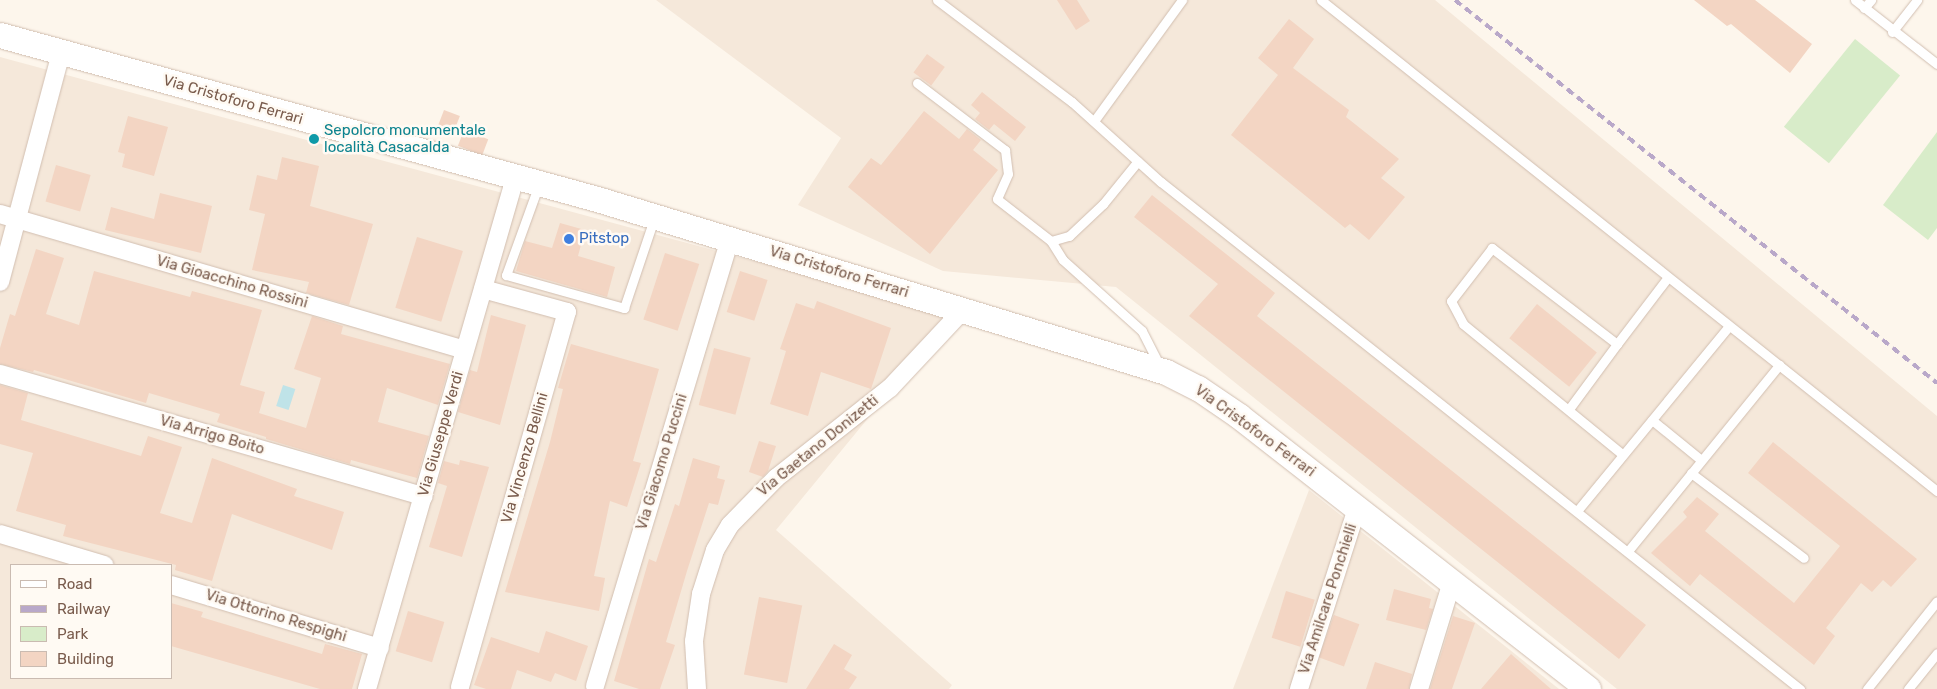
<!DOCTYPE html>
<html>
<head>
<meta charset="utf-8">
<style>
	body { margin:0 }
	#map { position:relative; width:1937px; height:689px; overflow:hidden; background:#fdf6ec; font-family:Rubik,sans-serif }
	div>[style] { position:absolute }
	.residential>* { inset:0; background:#f5e8da }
	.green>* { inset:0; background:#d8ecc9; transform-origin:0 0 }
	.water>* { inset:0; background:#bfe3e8; transform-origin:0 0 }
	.building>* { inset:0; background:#f3d5c3; transform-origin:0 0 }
	.roads { filter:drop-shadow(0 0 1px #d1beb0) drop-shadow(0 0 1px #d1beb0) }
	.lane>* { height:9px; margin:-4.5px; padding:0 4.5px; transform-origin:4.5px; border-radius:4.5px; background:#fff }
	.street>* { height:18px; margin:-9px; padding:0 9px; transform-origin:9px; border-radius:9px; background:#fff }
	.secondary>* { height:25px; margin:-12.5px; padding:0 12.5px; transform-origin:12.5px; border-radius:12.5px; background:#fff }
	.rail>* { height:4px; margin-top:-2px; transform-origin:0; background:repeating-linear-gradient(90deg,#b9a8c9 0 8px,transparent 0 13px) }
	.dots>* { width:14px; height:14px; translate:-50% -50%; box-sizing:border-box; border:2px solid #fffaf3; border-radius:50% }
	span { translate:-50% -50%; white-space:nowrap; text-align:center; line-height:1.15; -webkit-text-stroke:5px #fffaf3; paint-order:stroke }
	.street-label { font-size:15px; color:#7a5c4d }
	.culture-label { font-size:15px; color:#0d838f }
	.left { translate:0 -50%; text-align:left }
	.shop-label { font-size:15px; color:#366cbe }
	.legend { position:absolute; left:10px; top:564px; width:162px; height:115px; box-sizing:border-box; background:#fffaf3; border:1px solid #cabbb1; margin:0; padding:6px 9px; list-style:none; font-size:15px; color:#7a5c4d }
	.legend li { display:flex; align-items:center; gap:10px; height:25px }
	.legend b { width:25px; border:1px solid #cabbb1 }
</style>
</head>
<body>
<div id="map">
	<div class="residential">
		<i style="clip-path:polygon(656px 0,1435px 0,1937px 416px,1937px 689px,1617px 689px,1116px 287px,943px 271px,798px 205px,841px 138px)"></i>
		<i style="clip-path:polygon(evenodd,0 57px,953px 315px,776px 530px,952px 685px,949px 689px,0 689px,0 57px,11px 565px,171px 565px,171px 678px,11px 678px,11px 565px)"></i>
		<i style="clip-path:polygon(1309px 490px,1559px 689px,1233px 689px)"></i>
	</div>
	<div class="green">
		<i style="left:1855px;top:39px;width:58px;height:113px;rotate:39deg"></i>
		<i style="clip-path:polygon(1937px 132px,1937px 228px,1928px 240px,1883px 205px)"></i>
	</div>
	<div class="water">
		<i style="left:283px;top:385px;width:13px;height:22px;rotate:18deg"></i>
	</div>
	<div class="building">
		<i style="clip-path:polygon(1057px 0,1077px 0,1090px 21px,1076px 30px)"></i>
		<i style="clip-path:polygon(1694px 0,1755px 0,1812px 44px,1790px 73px,1731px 24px,1727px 26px)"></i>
		<i style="clip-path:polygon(1289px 19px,1314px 39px,1293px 68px,1349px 110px,1346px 117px,1399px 159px,1381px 178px,1405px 197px,1369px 240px,1350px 224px,1345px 228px,1231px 135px,1278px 75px,1258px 58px)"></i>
		<i style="left:927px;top:54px;width:22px;height:23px;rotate:36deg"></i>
		<i style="clip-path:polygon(982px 92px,1026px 127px,1015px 141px,994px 124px,989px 130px,975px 119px,980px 113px,971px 105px)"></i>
		<i style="left:444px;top:110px;width:17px;height:16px;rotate:21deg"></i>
		<i style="clip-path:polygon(924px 111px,959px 139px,967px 129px,981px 140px,973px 150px,998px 170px,930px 254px,848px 187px,871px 158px,881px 165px)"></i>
		<i style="clip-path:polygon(128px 116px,168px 127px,154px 176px,122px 167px,125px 154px,118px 152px)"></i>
		<i style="left:464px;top:130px;width:26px;height:17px;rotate:21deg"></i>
		<i style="clip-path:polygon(282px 157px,319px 166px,310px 206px,373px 224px,349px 305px,306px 293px,309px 282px,252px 270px,265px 214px,249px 210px,257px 175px,277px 180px)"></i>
		<i style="left:56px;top:165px;width:36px;height:38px;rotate:16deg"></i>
		<i style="clip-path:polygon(160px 193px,212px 206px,201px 253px,105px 230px,111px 207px,154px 219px)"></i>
		<i style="clip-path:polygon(1152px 195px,1275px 293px,1257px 316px,1646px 625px,1619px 659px,1189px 316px,1218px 284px,1134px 217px)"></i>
		<i style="clip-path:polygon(560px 223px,585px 230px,578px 256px,615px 267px,607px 297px,516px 271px,525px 241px,552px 248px)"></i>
		<i style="left:417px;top:237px;width:48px;height:74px;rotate:17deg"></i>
		<i style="clip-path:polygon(36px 249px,64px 258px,46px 314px,79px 325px,94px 271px,190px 297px,192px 291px,262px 310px,240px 385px,265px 392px,259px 413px,306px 428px,321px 378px,294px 369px,312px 316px,343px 326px,341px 334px,450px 364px,438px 405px,387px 388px,378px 422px,429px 436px,417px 478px,351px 460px,350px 464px,266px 439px,266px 437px,217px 422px,220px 414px,149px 393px,146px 403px,34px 370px,33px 372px,0 364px,0 348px,10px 314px,15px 316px)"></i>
		<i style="left:665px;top:253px;width:36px;height:70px;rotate:18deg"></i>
		<i style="left:740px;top:271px;width:29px;height:43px;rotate:18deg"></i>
		<i style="clip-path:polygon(817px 301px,891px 328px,871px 389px,821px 372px,808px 416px,770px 404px,786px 351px,780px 349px,796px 303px,814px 309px)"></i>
		<i style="left:1537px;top:304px;width:77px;height:44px;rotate:39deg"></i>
		<i style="clip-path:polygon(491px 315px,526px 325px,500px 425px,458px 412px,470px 370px,477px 372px)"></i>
		<i style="clip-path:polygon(571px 344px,659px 369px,633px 461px,641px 463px,627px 507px,610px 501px,594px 576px,605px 578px,599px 611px,505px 592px,550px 442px,563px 389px,558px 388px)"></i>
		<i style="left:714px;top:348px;width:38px;height:59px;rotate:15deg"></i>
		<i style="clip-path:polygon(0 385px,28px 393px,21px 420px,141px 456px,148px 436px,182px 447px,160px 513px,192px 523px,212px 458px,297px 489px,294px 496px,344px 512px,332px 550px,232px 514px,212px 581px,175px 570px,176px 565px,63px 536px,66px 525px,16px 511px,33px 453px,0 444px)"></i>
		<i style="clip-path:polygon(759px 441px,776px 446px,768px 471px,763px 477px,749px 472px)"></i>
		<i style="clip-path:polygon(1773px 442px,1917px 559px,1891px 587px,1883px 580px,1872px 592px,1861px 583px,1826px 628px,1835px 636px,1814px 665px,1700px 574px,1690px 586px,1651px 553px,1687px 517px,1683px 512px,1697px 497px,1719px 514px,1705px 531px,1794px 603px,1840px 546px,1748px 473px)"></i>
		<i style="clip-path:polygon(693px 458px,720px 466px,717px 478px,725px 480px,718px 505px,709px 503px,687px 571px,666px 642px,675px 645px,660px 689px,639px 689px,614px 681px,649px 559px,656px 562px,675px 504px,679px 506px)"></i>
		<i style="clip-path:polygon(460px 460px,489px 467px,462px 557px,429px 547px,447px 486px,438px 483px,444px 461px,459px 465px)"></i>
		<i style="clip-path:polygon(1394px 589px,1431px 599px,1429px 608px,1433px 609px,1426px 630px,1386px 620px)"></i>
		<i style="left:1286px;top:591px;width:30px;height:49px;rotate:17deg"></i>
		<i style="left:759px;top:597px;width:44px;height:79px;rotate:11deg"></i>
		<i style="clip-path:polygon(171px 603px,203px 612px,201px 617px,322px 654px,325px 644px,362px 654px,352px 689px,320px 689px,171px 646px)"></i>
		<i style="left:408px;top:611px;width:38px;height:42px;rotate:17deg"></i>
		<i style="left:1334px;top:615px;width:27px;height:45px;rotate:20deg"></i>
		<i style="clip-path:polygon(1453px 616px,1475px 623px,1452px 689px,1430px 689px)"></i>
		<i style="clip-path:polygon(546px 631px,588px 646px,576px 681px,555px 673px,551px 682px,517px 670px,511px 689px,486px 689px,474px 685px,491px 637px,539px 653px)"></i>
		<i style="clip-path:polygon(834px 644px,852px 655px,844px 669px,857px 677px,849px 689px,806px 689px)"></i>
		<i style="clip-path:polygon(1511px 654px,1551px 689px,1481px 689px)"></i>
		<i style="clip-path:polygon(1375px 662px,1412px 674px,1409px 689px,1366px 689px)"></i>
	</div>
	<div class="roads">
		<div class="lane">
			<i style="left:937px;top:0;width:169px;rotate:37.1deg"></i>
			<i style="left:1072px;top:102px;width:120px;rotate:42deg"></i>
			<i style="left:1161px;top:182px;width:816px;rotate:38.43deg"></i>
			<i style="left:1321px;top:0;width:788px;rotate:38.56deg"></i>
			<i style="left:1855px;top:0;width:104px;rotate:38deg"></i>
			<i style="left:1864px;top:8px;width:11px;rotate:-49deg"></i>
			<i style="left:1892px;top:32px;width:41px;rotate:-52deg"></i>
			<i style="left:917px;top:83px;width:111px;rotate:37.3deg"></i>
			<i style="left:1005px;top:150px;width:24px;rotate:83deg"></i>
			<i style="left:1008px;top:174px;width:27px;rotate:114deg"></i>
			<i style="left:997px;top:199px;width:68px;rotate:37.9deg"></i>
			<i style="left:1051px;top:241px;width:19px;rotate:-16deg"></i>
			<i style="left:1069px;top:236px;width:47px;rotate:-43.3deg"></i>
			<i style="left:1103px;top:204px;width:55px;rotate:-50.9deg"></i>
			<i style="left:1094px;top:121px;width:150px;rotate:-54deg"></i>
			<i style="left:539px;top:184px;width:97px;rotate:109.9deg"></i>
			<i style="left:506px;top:275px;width:123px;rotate:15.6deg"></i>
			<i style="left:624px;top:308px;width:94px;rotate:-71.4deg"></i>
			<i style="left:1051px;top:241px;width:22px;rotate:58deg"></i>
			<i style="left:1063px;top:260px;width:106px;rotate:41.9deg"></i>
			<i style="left:1142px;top:331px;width:39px;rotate:63deg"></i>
			<i style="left:1617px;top:344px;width:84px;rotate:-52.7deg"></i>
			<i style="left:1569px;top:409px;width:81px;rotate:-53.6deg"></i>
			<i style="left:1617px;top:344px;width:158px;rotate:-142.5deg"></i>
			<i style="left:1492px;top:248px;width:67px;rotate:127.7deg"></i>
			<i style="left:1451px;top:301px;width:26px;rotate:62deg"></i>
			<i style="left:1463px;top:324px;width:205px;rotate:39.3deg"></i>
			<i style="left:1652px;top:420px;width:63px;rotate:39.2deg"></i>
			<i style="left:1691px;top:473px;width:141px;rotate:37deg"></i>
			<i style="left:1577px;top:511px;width:239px;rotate:-50.6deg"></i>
			<i style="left:1628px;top:551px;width:240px;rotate:-50.9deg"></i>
			<i style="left:1867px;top:689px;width:112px;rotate:-51.5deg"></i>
			<i style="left:1908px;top:689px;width:46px;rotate:-51.1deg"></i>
		</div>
		<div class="street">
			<i style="left:0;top:214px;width:484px;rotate:16.3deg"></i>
			<i style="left:0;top:282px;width:238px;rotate:-75.1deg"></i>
			<i style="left:0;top:374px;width:441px;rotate:16.1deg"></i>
			<i style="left:0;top:534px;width:109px;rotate:16.6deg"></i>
			<i style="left:171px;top:585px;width:218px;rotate:16.8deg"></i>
			<i style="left:595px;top:686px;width:468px;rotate:-73.2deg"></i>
			<i style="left:460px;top:687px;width:390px;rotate:-74.1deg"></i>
			<i style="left:567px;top:312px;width:87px;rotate:-164.7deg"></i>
			<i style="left:367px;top:689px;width:532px;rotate:-73.85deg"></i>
			<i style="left:697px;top:689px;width:48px;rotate:-93.6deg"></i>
			<i style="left:694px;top:641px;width:48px;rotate:-81.5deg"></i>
			<i style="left:701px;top:594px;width:46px;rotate:-72.3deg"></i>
			<i style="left:715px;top:550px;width:29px;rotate:-59deg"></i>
			<i style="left:730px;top:525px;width:66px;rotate:-45.6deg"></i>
			<i style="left:776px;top:478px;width:145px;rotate:-38.3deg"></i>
			<i style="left:890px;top:388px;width:107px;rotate:-46.9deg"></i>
			<i style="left:1299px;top:689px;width:190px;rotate:-72.2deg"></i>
			<i style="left:1419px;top:689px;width:112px;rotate:-72.9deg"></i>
		</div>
		<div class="secondary">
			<i style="left:0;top:35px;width:619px;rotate:15.36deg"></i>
			<i style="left:597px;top:199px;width:595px;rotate:16.91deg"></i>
			<i style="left:1166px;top:372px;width:36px;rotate:27deg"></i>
			<i style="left:1198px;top:388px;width:50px;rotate:34.3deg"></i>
			<i style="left:1239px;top:416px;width:443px;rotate:38deg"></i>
		</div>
	</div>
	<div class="rail">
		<i style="left:1455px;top:0;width:616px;rotate:38.47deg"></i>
	</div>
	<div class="dots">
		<i style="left:314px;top:139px;background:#0f9aa8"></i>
		<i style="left:569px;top:239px;background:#3f7fe0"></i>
	</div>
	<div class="street-label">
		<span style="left:233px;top:100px;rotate:16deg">Via Cristoforo Ferrari</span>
		<span style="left:839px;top:272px;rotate:17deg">Via Cristoforo Ferrari</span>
		<span style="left:232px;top:282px;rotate:16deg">Via Gioacchino Rossini</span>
		<span style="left:1255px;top:431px;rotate:36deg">Via Cristoforo Ferrari</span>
		<span style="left:441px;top:434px;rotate:-74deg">Via Giuseppe Verdi</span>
		<span style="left:212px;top:435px;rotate:16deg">Via Arrigo Boito</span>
		<span style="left:818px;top:446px;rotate:-39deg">Via Gaetano Donizetti</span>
		<span style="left:525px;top:458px;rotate:-74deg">Via Vincenzo Bellini</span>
		<span style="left:662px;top:462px;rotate:-73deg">Via Giacomo Puccini</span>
		<span style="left:1328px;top:599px;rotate:-72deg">Via Amilcare Ponchielli</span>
		<span style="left:276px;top:616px;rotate:17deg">Via Ottorino Respighi</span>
	</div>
	<div class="culture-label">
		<span class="left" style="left:324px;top:139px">Sepolcro monumentale<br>località Casacalda</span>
	</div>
	<div class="shop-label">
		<span class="left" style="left:579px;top:239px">Pitstop</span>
	</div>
	<ul class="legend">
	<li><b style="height:6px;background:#fff"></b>Road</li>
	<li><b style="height:6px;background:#b9a8c9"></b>Railway</li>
	<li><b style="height:14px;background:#d8ecc9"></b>Park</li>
	<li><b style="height:14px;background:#f3d5c3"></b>Building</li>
	</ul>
</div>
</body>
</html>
